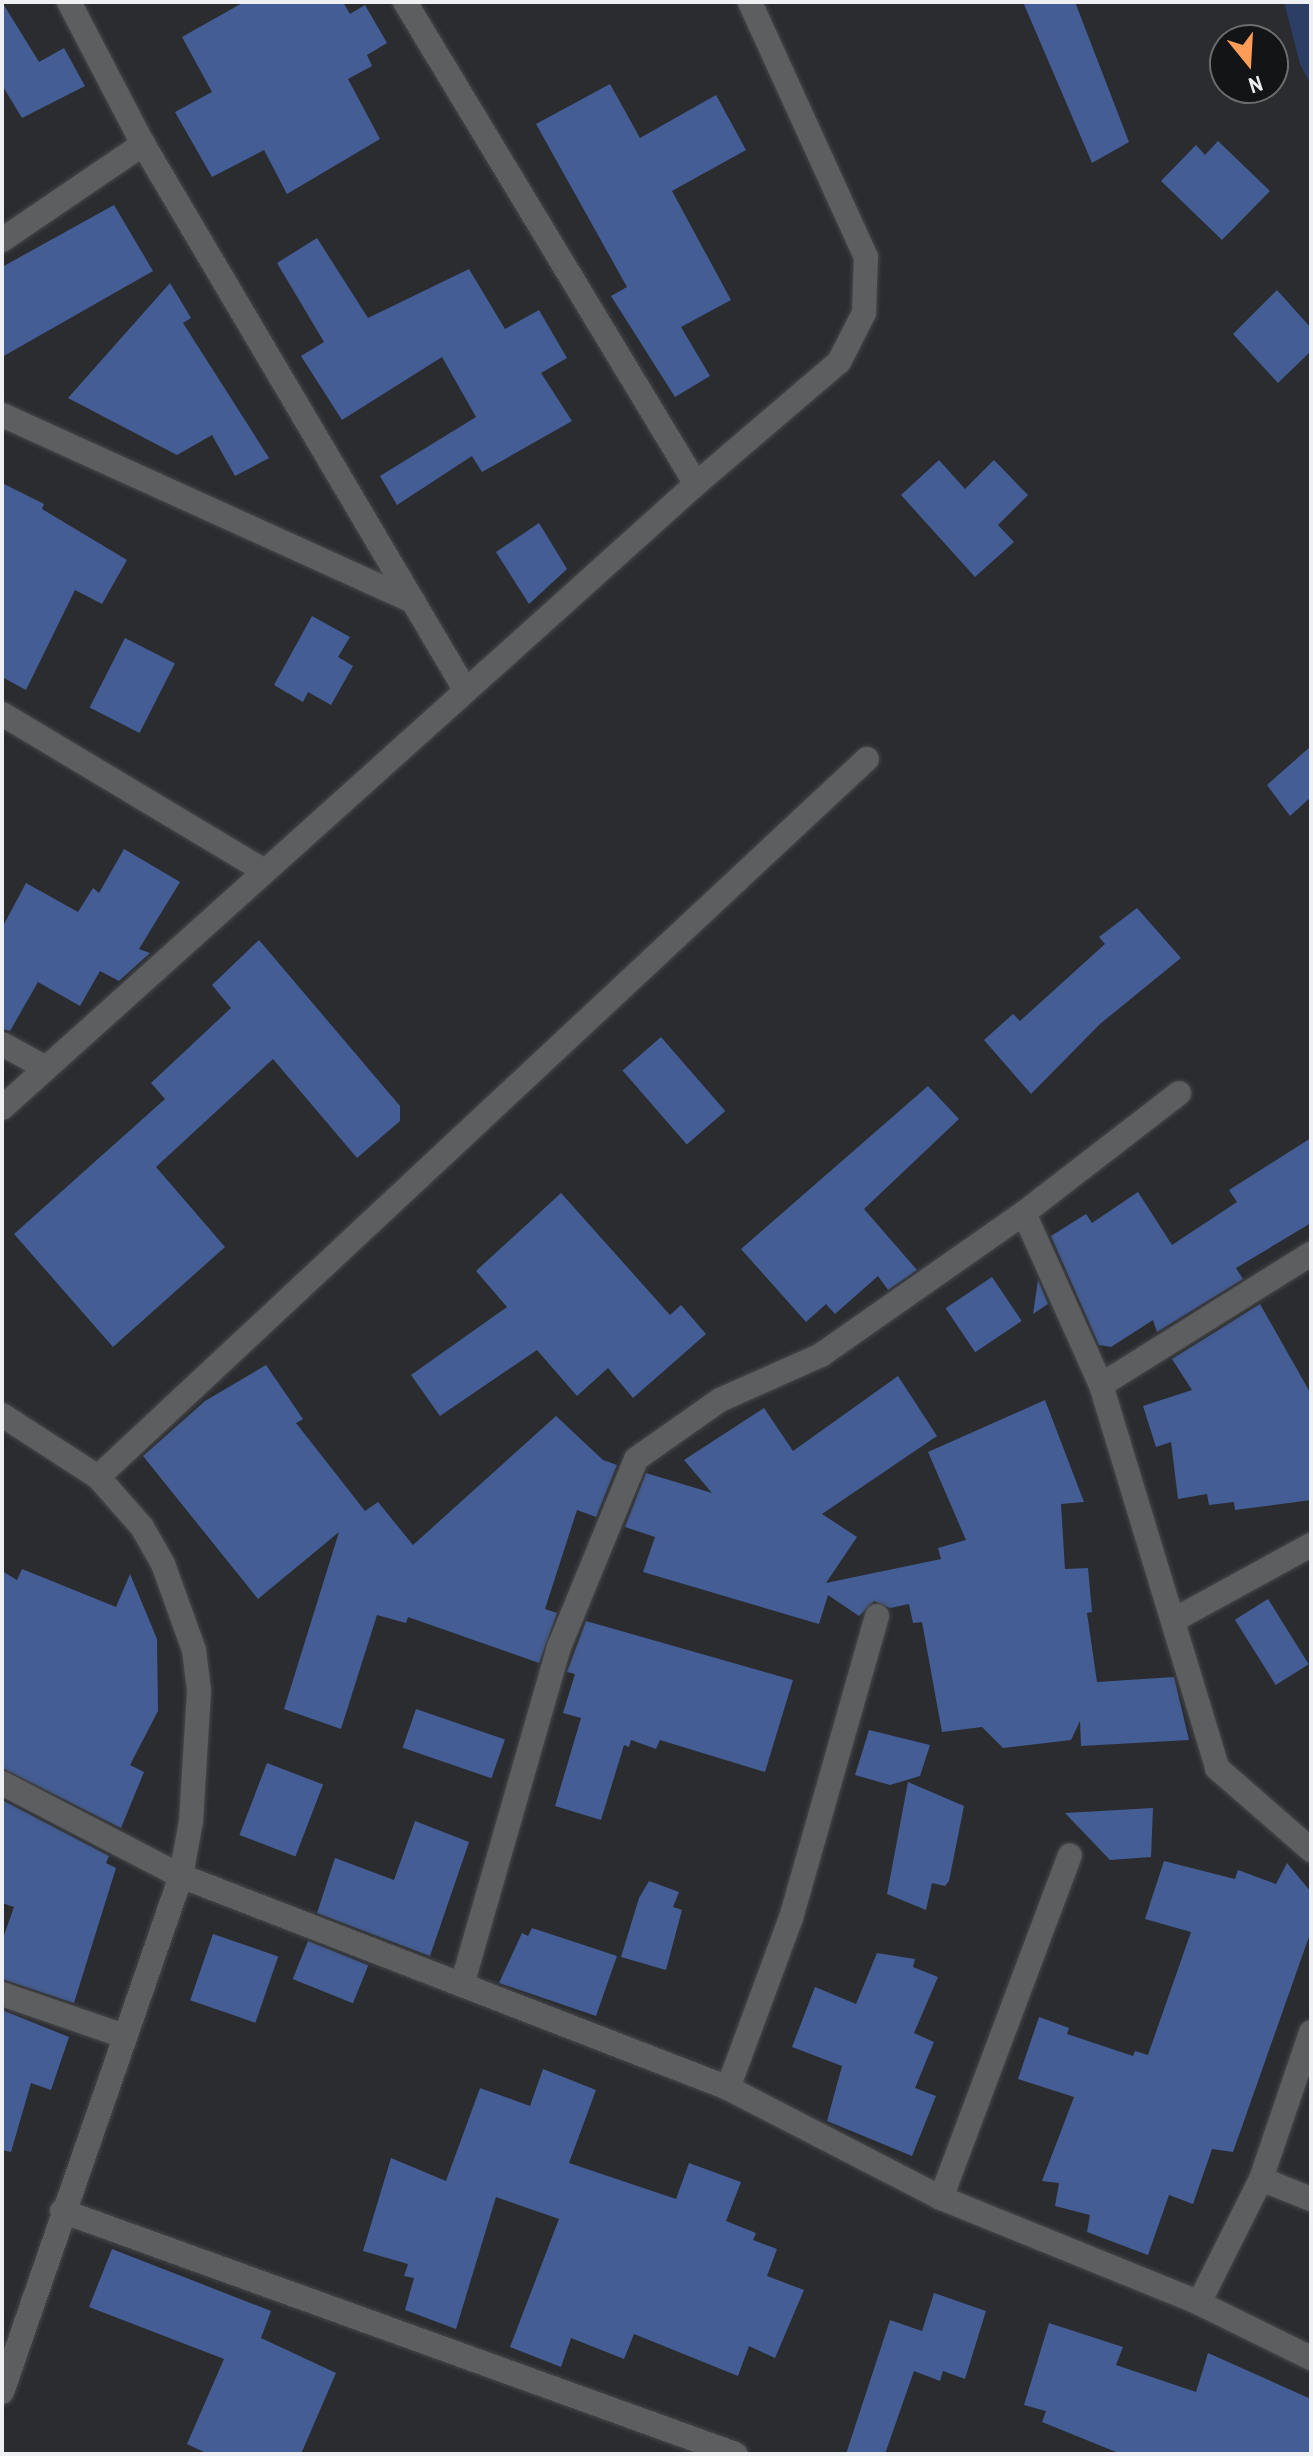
<!DOCTYPE html>
<html>
<head>
<meta charset="utf-8">
<style>
	body { margin:0 }
	#map { position:relative; width:1313px; height:2456px; overflow:hidden; background:#2a2c30; font-family:"Archivo Narrow",sans-serif }
	div>[style] { position:absolute }
	.green>* { inset:0; background:#2d3e65 }
	.building>* { inset:0; background:#445d94; transform-origin:0 0 }
	.roads { filter:drop-shadow(0 0 2px #46474b) drop-shadow(0 0 2px #46474b) }
	.minor>* { height:24px; margin:-12px; padding:0 12px; transform-origin:12px; border-radius:12px; background:#5d5e60 }
	.tertiary>* { height:24px; margin:-12px; padding:0 12px; transform-origin:12px; border-radius:12px; background:#5d5e60 }
	span { translate:-50% -50%; white-space:nowrap; text-align:center; line-height:1.15; -webkit-text-stroke:7px #131416; paint-order:stroke }
	.frame { position:absolute; inset:0; border:4px solid #eff0f3; pointer-events:none }
	.north { position:absolute; left:1209px; top:24px; width:80px; height:80px; box-sizing:border-box; background:#131416; border:2px solid #6b6c6e; border-radius:50%; rotate:162deg; font-size:22px; font-weight:700; line-height:32px; text-align:center; color:#eff0f3 }
	.north::after { content:''; display:block; margin:auto; width:28px; height:36px; background:#fd9c56; clip-path:polygon(50% 0,100% 100%,50% 72%,0 100%) }
</style>
</head>
<body>
<div id="map">
	<div class="green">
		<i style="clip-path:polygon(1284px 2px,1311px 2px,1311px 85px,1300px 64px)"></i>
	</div>
	<div class="building">
		<i style="clip-path:polygon(2px 2px,39px 62px,64px 48px,85px 86px,22px 118px,2px 85px)"></i>
		<i style="clip-path:polygon(244px 2px,343px 2px,350px 14px,365px 5px,387px 43px,367px 55px,372px 66px,348px 79px,380px 139px,287px 194px,264px 150px,212px 177px,175px 112px,212px 92px,182px 37px)"></i>
		<i style="clip-path:polygon(1023px 2px,1075px 2px,1129px 142px,1092px 163px)"></i>
		<i style="clip-path:polygon(610px 84px,640px 138px,716px 95px,746px 150px,672px 191px,731px 300px,681px 327px,710px 376px,675px 397px,611px 296px,627px 287px,536px 124px)"></i>
		<i style="clip-path:polygon(1218px 141px,1270px 191px,1222px 240px,1161px 181px,1196px 145px,1205px 155px)"></i>
		<i style="clip-path:polygon(114px 205px,153px 271px,2px 357px,2px 267px)"></i>
		<i style="clip-path:polygon(317px 238px,368px 318px,469px 269px,505px 329px,539px 310px,567px 358px,541px 373px,572px 421px,482px 472px,472px 456px,397px 505px,380px 476px,476px 417px,442px 357px,342px 420px,301px 356px,324px 342px,277px 263px)"></i>
		<i style="clip-path:polygon(170px 283px,191px 318px,183px 323px,269px 458px,235px 476px,212px 435px,177px 455px,68px 398px)"></i>
		<i style="clip-path:polygon(1277px 290px,1311px 328px,1311px 351px,1278px 383px,1233px 334px)"></i>
		<i style="clip-path:polygon(939px 460px,965px 489px,994px 460px,1028px 495px,998px 525px,1014px 542px,975px 577px,901px 495px)"></i>
		<i style="clip-path:polygon(2px 483px,44px 504px,42px 509px,127px 560px,102px 604px,75px 590px,26px 690px,2px 677px)"></i>
		<i style="clip-path:polygon(539px 523px,567px 569px,529px 604px,496px 552px)"></i>
		<i style="clip-path:polygon(312px 616px,350px 637px,338px 657px,353px 666px,331px 705px,308px 692px,303px 702px,274px 685px)"></i>
		<i style="left:125px;top:638px;width:56px;height:78px;rotate:27deg"></i>
		<i style="clip-path:polygon(1311px 746px,1311px 797px,1290px 816px,1267px 785px)"></i>
		<i style="clip-path:polygon(124px 849px,180px 882px,139px 949px,150px 953px,119px 981px,100px 971px,80px 1006px,38px 982px,10px 1031px,2px 1029px,2px 928px,26px 883px,78px 912px,93px 888px,99px 893px)"></i>
		<i style="clip-path:polygon(1137px 908px,1181px 958px,1100px 1024px,1031px 1094px,984px 1040px,1013px 1014px,1020px 1021px,1105px 944px,1099px 937px)"></i>
		<i style="clip-path:polygon(259px 940px,400px 1106px,400px 1121px,357px 1158px,273px 1059px,156px 1167px,225px 1247px,113px 1347px,14px 1234px,165px 1099px,151px 1083px,231px 1008px,212px 985px)"></i>
		<i style="left:661px;top:1037px;width:98px;height:51px;rotate:49deg"></i>
		<i style="clip-path:polygon(928px 1086px,959px 1119px,864px 1209px,917px 1270px,888px 1290px,878px 1276px,835px 1314px,826px 1304px,806px 1322px,741px 1249px)"></i>
		<i style="clip-path:polygon(1311px 1138px,1311px 1223px,1236px 1268px,1243px 1279px,1157px 1332px,1153px 1320px,1111px 1347px,1099px 1345px,1051px 1236px,1086px 1214px,1092px 1223px,1138px 1192px,1172px 1245px,1237px 1202px,1229px 1190px)"></i>
		<i style="clip-path:polygon(561px 1193px,670px 1315px,681px 1305px,706px 1334px,633px 1398px,608px 1368px,577px 1396px,537px 1350px,440px 1416px,411px 1375px,507px 1307px,476px 1271px)"></i>
		<i style="left:992px;top:1277px;width:53px;height:56px;rotate:56deg"></i>
		<i style="clip-path:polygon(1038px 1280px,1048px 1304px,1033px 1314px)"></i>
		<i style="clip-path:polygon(1260px 1304px,1311px 1394px,1311px 1500px,1235px 1510px,1234px 1502px,1209px 1505px,1207px 1494px,1178px 1499px,1171px 1442px,1156px 1447px,1143px 1406px,1192px 1390px,1172px 1359px)"></i>
		<i style="clip-path:polygon(266px 1365px,303px 1419px,296px 1423px,365px 1511px,378px 1502px,413px 1545px,556px 1416px,603px 1460px,617px 1465px,596px 1517px,577px 1510px,545px 1609px,557px 1613px,539px 1663px,408px 1617px,406px 1623px,377px 1615px,341px 1729px,284px 1709px,339px 1532px,258px 1599px,143px 1456px,205px 1401px)"></i>
		<i style="clip-path:polygon(898px 1376px,937px 1436px,822px 1514px,857px 1537px,826px 1583px,941px 1559px,938px 1548px,966px 1540px,928px 1452px,1045px 1400px,1084px 1502px,1061px 1504px,1065px 1569px,1088px 1568px,1092px 1612px,1087px 1613px,1097px 1682px,1174px 1677px,1189px 1740px,1081px 1746px,1080px 1721px,1071px 1740px,1003px 1748px,982px 1727px,942px 1732px,922px 1622px,913px 1623px,909px 1604px,890px 1608px,874px 1601px,859px 1616px,828px 1595px,819px 1624px,643px 1572px,655px 1537px,625px 1527px,646px 1473px,712px 1493px,684px 1460px,764px 1408px,793px 1451px)"></i>
		<i style="clip-path:polygon(22px 1569px,116px 1607px,130px 1574px,157px 1639px,158px 1711px,130px 1765px,144px 1772px,121px 1828px,2px 1768px,2px 1571px,17px 1580px)"></i>
		<i style="left:1268px;top:1599px;width:77px;height:39px;rotate:58deg"></i>
		<i style="clip-path:polygon(586px 1621px,793px 1680px,765px 1772px,660px 1740px,656px 1749px,631px 1740px,629px 1747px,624px 1745px,601px 1820px,555px 1806px,581px 1718px,563px 1713px,575px 1674px,567px 1672px)"></i>
		<i style="left:416px;top:1709px;width:94px;height:41px;rotate:19deg"></i>
		<i style="clip-path:polygon(869px 1730px,930px 1745px,920px 1776px,890px 1785px,855px 1775px)"></i>
		<i style="left:267px;top:1763px;width:60px;height:77px;rotate:21deg"></i>
		<i style="clip-path:polygon(908px 1782px,964px 1806px,949px 1881px,945px 1886px,932px 1883px,926px 1910px,887px 1894px)"></i>
		<i style="clip-path:polygon(2px 1800px,109px 1856px,106px 1863px,116px 1868px,74px 2003px,2px 1979px,2px 1941px,14px 1907px,2px 1903px)"></i>
		<i style="clip-path:polygon(1153px 1808px,1151px 1857px,1110px 1860px,1065px 1813px)"></i>
		<i style="clip-path:polygon(415px 1821px,469px 1842px,430px 1956px,317px 1913px,335px 1858px,394px 1880px)"></i>
		<i style="clip-path:polygon(1164px 1861px,1235px 1879px,1238px 1870px,1276px 1884px,1287px 1863px,1311px 1892px,1311px 1931px,1233px 2152px,1212px 2149px,1193px 2204px,1169px 2195px,1148px 2255px,1087px 2232px,1090px 2215px,1055px 2206px,1059px 2183px,1042px 2181px,1074px 2097px,1018px 2079px,1039px 2017px,1069px 2028px,1067px 2034px,1133px 2056px,1135px 2051px,1148px 2055px,1191px 1932px,1145px 1919px)"></i>
		<i style="clip-path:polygon(649px 1881px,679px 1892px,673px 1907px,682px 1910px,666px 1970px,621px 1957px,639px 1898px)"></i>
		<i style="clip-path:polygon(532px 1928px,617px 1956px,596px 2016px,499px 1983px,522px 1933px,528px 1936px)"></i>
		<i style="left:213px;top:1934px;width:69px;height:70px;rotate:19deg"></i>
		<i style="left:308px;top:1941px;width:65px;height:41px;rotate:22deg"></i>
		<i style="clip-path:polygon(877px 1953px,915px 1959px,913px 1967px,938px 1977px,914px 2033px,934px 2042px,915px 2088px,936px 2096px,912px 2156px,827px 2121px,842px 2066px,792px 2047px,815px 1987px,856px 2004px)"></i>
		<i style="clip-path:polygon(2px 2010px,69px 2037px,51px 2090px,31px 2083px,11px 2152px,2px 2150px)"></i>
		<i style="clip-path:polygon(543px 2069px,596px 2090px,569px 2163px,676px 2199px,689px 2163px,741px 2182px,726px 2221px,756px 2233px,753px 2240px,777px 2249px,767px 2276px,804px 2290px,775px 2358px,749px 2346px,738px 2376px,634px 2334px,624px 2359px,571px 2338px,561px 2367px,510px 2347px,559px 2219px,496px 2197px,456px 2329px,405px 2310px,414px 2278px,404px 2276px,408px 2264px,363px 2251px,391px 2158px,446px 2181px,480px 2088px,530px 2106px)"></i>
		<i style="clip-path:polygon(112px 2249px,271px 2311px,261px 2338px,336px 2373px,301px 2454px,208px 2454px,187px 2444px,224px 2359px,89px 2307px)"></i>
		<i style="clip-path:polygon(934px 2293px,986px 2311px,965px 2379px,943px 2371px,940px 2381px,914px 2371px,885px 2454px,846px 2454px,890px 2320px,922px 2331px)"></i>
		<i style="clip-path:polygon(1049px 2323px,1123px 2347px,1116px 2365px,1196px 2392px,1208px 2353px,1311px 2399px,1311px 2454px,1121px 2454px,1042px 2422px,1046px 2411px,1024px 2405px)"></i>
	</div>
	<div class="roads">
		<div class="minor">
			<i style="left:69px;top:2px;width:160px;rotate:62.5deg"></i>
			<i style="left:143px;top:144px;width:635px;rotate:59.44deg"></i>
			<i style="left:405px;top:2px;width:563px;rotate:58.88deg"></i>
			<i style="left:2px;top:240px;width:171px;rotate:-34.2deg"></i>
			<i style="left:2px;top:415px;width:452px;rotate:24.4deg"></i>
			<i style="left:2px;top:714px;width:305px;rotate:30.9deg"></i>
			<i style="left:2px;top:1044px;width:48px;rotate:28.7deg"></i>
			<i style="left:2px;top:1108px;width:933px;rotate:-41.96deg"></i>
			<i style="left:696px;top:484px;width:188px;rotate:-40.5deg"></i>
			<i style="left:839px;top:362px;width:55px;rotate:-63deg"></i>
			<i style="left:864px;top:313px;width:56px;rotate:-88deg"></i>
			<i style="left:866px;top:257px;width:280px;rotate:-114.5deg"></i>
			<i style="left:1024px;top:1213px;width:188px;rotate:65.9deg"></i>
			<i style="left:1101px;top:1385px;width:400px;rotate:73.1deg"></i>
			<i style="left:1217px;top:1768px;width:125px;rotate:41.1deg"></i>
			<i style="left:1101px;top:1385px;width:248px;rotate:-32deg"></i>
			<i style="left:98px;top:1477px;width:1052px;rotate:-43.04deg"></i>
			<i style="left:1174px;top:1620px;width:156px;rotate:-28.7deg"></i>
			<i style="left:2px;top:1783px;width:202px;rotate:27.5deg"></i>
			<i style="left:181px;top:1876px;width:587px;rotate:21.18deg"></i>
			<i style="left:728px;top:2088px;width:240px;rotate:27.3deg"></i>
			<i style="left:941px;top:2198px;width:279px;rotate:22.1deg"></i>
			<i style="left:1199px;top:2303px;width:125px;rotate:26.2deg"></i>
			<i style="left:462px;top:1985px;width:352px;rotate:-74deg"></i>
			<i style="left:559px;top:1647px;width:203px;rotate:-67.7deg"></i>
			<i style="left:636px;top:1459px;width:103px;rotate:-35.1deg"></i>
			<i style="left:720px;top:1400px;width:111px;rotate:-24deg"></i>
			<i style="left:821px;top:1355px;width:248px;rotate:-35deg"></i>
			<i style="left:1024px;top:1213px;width:196px;rotate:-37.7deg"></i>
			<i style="left:2px;top:1994px;width:129px;rotate:19deg"></i>
			<i style="left:728px;top:2088px;width:181px;rotate:-69.7deg"></i>
			<i style="left:791px;top:1918px;width:314px;rotate:-74.1deg"></i>
			<i style="left:1261px;top:2179px;width:54px;rotate:21.8deg"></i>
			<i style="left:941px;top:2198px;width:366px;rotate:-69.4deg"></i>
			<i style="left:62px;top:2211px;width:716px;rotate:19.85deg"></i>
			<i style="left:1199px;top:2303px;width:139px;rotate:-63.4deg"></i>
			<i style="left:1261px;top:2179px;width:155px;rotate:-71.2deg"></i>
		</div>
		<div class="tertiary">
			<i style="left:2px;top:1415px;width:114px;rotate:32.9deg"></i>
			<i style="left:98px;top:1477px;width:67px;rotate:48.7deg"></i>
			<i style="left:142px;top:1527px;width:43px;rotate:60.4deg"></i>
			<i style="left:163px;top:1564px;width:91px;rotate:70.2deg"></i>
			<i style="left:194px;top:1650px;width:41px;rotate:83deg"></i>
			<i style="left:199px;top:1691px;width:130px;rotate:93.5deg"></i>
			<i style="left:191px;top:1821px;width:56px;rotate:100.3deg"></i>
			<i style="left:181px;top:1876px;width:546px;rotate:109.13deg"></i>
		</div>
	</div>
	<div class="frame"></div>
	<div class="north">N</div>
</div>
</body>
</html>
